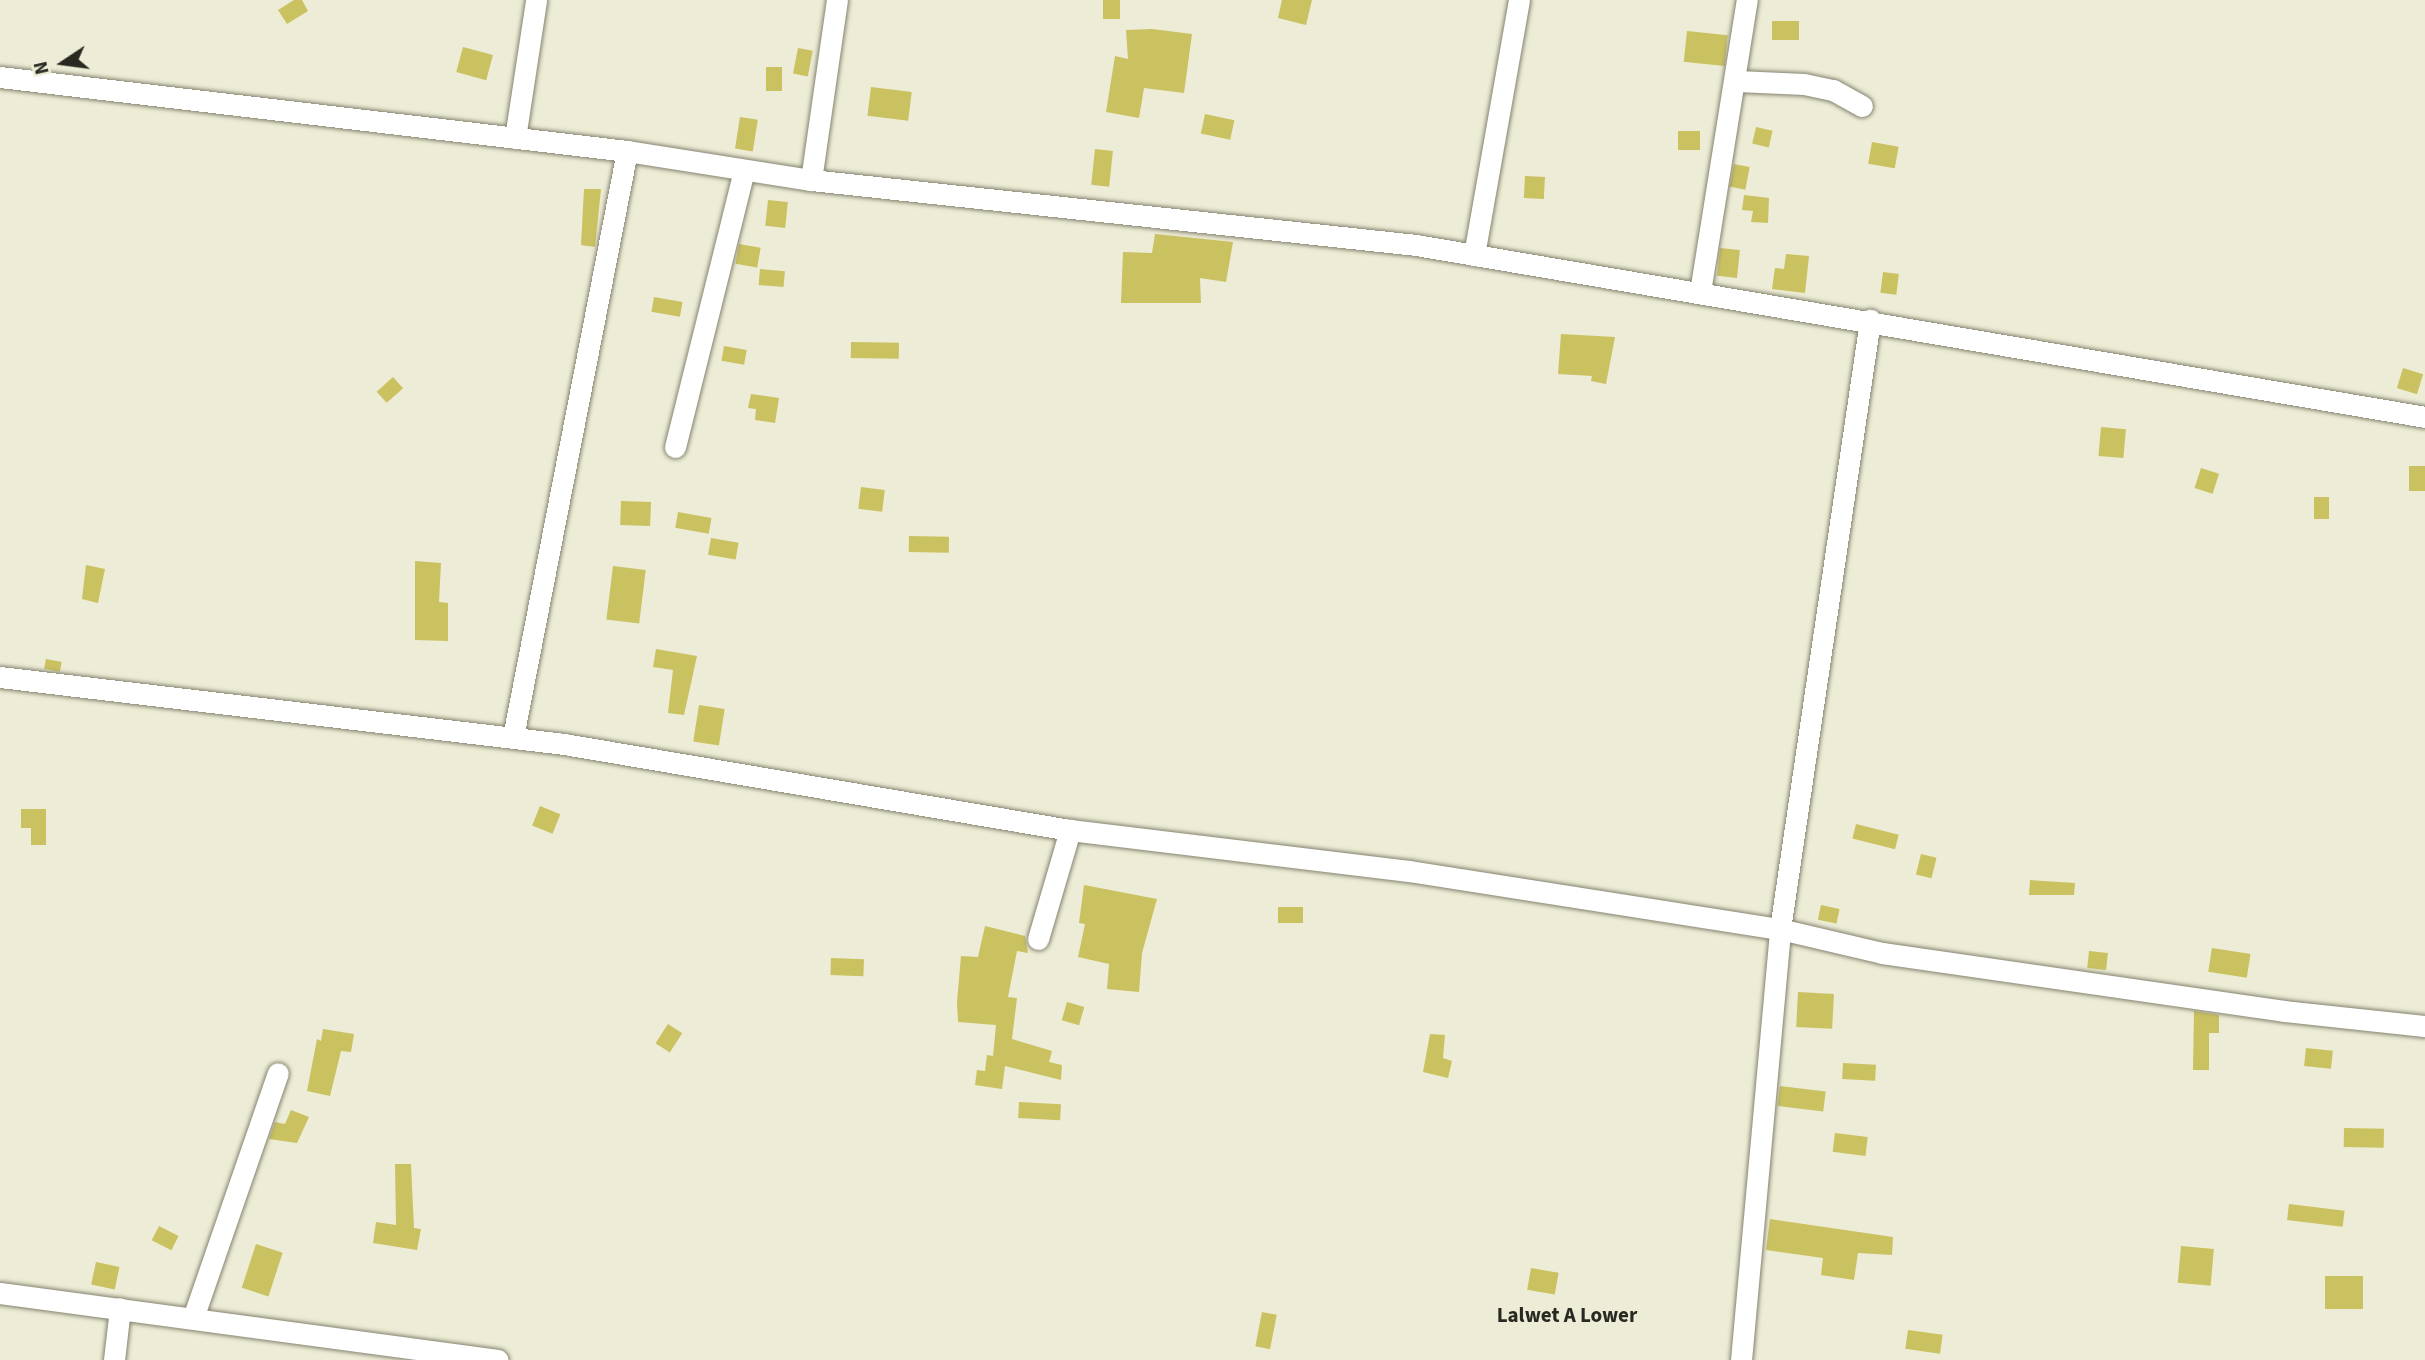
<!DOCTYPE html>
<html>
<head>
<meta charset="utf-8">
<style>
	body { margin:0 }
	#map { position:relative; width:2425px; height:1360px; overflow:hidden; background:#edecd6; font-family:"Source Sans 3",sans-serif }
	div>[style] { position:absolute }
	.building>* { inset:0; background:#cac161; transform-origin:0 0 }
	.roads { filter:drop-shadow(0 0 2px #84836f) drop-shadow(0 0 2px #84836f) }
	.street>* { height:21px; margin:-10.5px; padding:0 10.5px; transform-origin:10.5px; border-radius:10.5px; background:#fff }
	span { translate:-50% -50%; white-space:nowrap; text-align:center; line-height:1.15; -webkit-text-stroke:5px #edecd6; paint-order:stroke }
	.quarter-label { font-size:21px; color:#292921; font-weight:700 }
	.north { position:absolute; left:28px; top:28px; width:70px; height:70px; -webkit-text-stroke:5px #edecd6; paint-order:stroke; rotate:257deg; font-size:19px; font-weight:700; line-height:28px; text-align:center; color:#292921 }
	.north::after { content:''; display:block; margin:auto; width:24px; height:32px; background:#292921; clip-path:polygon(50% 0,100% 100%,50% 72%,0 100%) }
</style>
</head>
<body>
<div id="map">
	<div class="building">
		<i style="clip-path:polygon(294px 0,302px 0,308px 11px,287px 24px,278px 10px)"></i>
		<i style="left:1103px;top:0;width:17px;height:19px"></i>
		<i style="clip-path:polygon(1282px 0,1312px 0,1306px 25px,1278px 18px)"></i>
		<i style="left:1799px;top:21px;width:19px;height:27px;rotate:90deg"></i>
		<i style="clip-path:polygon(1152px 29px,1192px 34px,1184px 93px,1144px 88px,1139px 118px,1106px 112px,1115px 56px,1128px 59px,1126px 30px)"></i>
		<i style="left:1687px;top:31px;width:41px;height:31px;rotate:6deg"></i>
		<i style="left:463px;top:47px;width:31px;height:26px;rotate:15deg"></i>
		<i style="left:798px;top:48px;width:15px;height:26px;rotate:11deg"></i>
		<i style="left:766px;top:67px;width:16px;height:24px"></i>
		<i style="left:871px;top:87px;width:41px;height:29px;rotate:7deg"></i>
		<i style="left:1205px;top:114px;width:30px;height:20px;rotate:12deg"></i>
		<i style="left:740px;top:117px;width:18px;height:32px;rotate:9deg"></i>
		<i style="left:1756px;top:127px;width:17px;height:17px;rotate:13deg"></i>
		<i style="left:1678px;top:131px;width:22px;height:19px"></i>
		<i style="left:1872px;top:142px;width:27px;height:22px;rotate:10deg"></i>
		<i style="left:1095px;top:149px;width:18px;height:36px;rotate:6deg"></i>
		<i style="left:1734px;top:164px;width:16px;height:23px;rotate:11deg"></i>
		<i style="left:1525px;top:176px;width:20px;height:22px;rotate:3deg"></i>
		<i style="clip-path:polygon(584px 189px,601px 189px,595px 247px,581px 245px)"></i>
		<i style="clip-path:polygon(1744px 195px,1769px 198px,1768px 223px,1751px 222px,1753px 211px,1742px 210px)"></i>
		<i style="left:768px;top:200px;width:20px;height:26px;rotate:6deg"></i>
		<i style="clip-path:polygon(1155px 234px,1233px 242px,1226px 282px,1200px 278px,1201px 303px,1121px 303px,1123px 252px,1152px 253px)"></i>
		<i style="left:739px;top:244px;width:22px;height:20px;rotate:10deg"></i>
		<i style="left:1720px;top:248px;width:20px;height:28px;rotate:6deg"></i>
		<i style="clip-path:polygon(1786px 254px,1809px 256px,1805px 293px,1772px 289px,1775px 268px,1784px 269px)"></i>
		<i style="left:760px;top:269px;width:25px;height:16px;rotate:5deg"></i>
		<i style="left:1883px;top:272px;width:16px;height:21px;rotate:7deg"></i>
		<i style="left:654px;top:297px;width:29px;height:15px;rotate:10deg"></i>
		<i style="clip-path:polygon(1561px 334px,1615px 337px,1606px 384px,1591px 381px,1592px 376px,1558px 374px)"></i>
		<i style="left:851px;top:342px;width:48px;height:16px;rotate:1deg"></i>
		<i style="left:724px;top:346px;width:23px;height:15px;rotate:10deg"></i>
		<i style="left:2403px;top:368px;width:21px;height:21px;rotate:17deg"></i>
		<i style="left:393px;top:377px;width:15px;height:22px;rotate:48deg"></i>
		<i style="clip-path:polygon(751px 394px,779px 398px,775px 423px,755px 420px,756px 409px,748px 408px)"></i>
		<i style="left:2101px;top:427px;width:25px;height:29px;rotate:5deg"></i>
		<i style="left:2409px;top:466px;width:16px;height:25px"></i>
		<i style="left:2201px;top:468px;width:19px;height:21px;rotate:18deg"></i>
		<i style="left:861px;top:487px;width:24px;height:22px;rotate:7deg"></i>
		<i style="left:2314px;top:497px;width:15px;height:22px"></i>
		<i style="left:621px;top:501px;width:30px;height:24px;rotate:2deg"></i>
		<i style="left:678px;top:512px;width:34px;height:16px;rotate:10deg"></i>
		<i style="left:909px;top:536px;width:40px;height:16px;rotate:1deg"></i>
		<i style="left:711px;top:538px;width:28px;height:17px;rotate:10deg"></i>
		<i style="clip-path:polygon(415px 561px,441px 563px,439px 602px,448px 603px,448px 641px,415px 640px)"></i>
		<i style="clip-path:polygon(86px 565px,105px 569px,98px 603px,82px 599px)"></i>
		<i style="left:613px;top:566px;width:33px;height:54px;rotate:7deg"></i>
		<i style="clip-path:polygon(656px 649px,697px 656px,684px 715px,668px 713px,673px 670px,653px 667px)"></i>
		<i style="left:46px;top:659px;width:16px;height:10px;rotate:11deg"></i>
		<i style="left:699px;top:705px;width:26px;height:37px;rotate:9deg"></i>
		<i style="left:540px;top:806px;width:22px;height:21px;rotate:22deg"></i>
		<i style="clip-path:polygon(21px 809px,46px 809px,46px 845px,31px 845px,31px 828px,21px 828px)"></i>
		<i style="left:1856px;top:824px;width:44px;height:15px;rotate:14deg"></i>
		<i style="left:1921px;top:854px;width:16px;height:21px;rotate:14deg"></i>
		<i style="clip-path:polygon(2030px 880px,2075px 883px,2074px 895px,2029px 895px)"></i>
		<i style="clip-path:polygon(1084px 885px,1157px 899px,1142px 953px,1139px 992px,1107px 989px,1109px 964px,1078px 957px,1085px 924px,1079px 923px)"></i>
		<i style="left:1821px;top:905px;width:19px;height:15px;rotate:12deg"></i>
		<i style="left:1278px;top:907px;width:25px;height:16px"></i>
		<i style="clip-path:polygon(985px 926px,1025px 936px,1028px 953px,1017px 951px,1008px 997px,1017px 998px,1012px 1039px,1052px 1051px,1049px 1062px,1062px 1065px,1061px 1080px,1005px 1066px,1002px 1089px,975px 1085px,977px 1070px,985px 1071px,987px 1055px,993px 1056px,996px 1025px,958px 1022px,957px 1002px,961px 956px,978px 957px)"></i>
		<i style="left:2212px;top:948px;width:39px;height:24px;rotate:9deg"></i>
		<i style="left:2089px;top:951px;width:19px;height:17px;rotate:6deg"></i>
		<i style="left:831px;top:958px;width:33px;height:17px;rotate:2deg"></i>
		<i style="left:1798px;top:992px;width:36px;height:35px;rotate:3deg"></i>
		<i style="left:1067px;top:1002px;width:18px;height:19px;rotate:16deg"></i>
		<i style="clip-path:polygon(2194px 1011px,2219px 1015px,2219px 1033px,2209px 1033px,2209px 1070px,2193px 1070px)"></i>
		<i style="left:668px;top:1024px;width:17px;height:23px;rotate:33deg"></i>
		<i style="clip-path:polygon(323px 1029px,354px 1034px,351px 1052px,341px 1051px,330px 1096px,307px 1091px,317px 1039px,321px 1041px)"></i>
		<i style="clip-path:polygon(1430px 1034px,1445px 1035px,1443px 1058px,1452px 1061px,1448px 1078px,1423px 1072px)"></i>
		<i style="left:2306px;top:1048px;width:27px;height:18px;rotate:6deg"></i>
		<i style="left:1843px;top:1063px;width:33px;height:16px;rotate:3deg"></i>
		<i style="left:1780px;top:1086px;width:46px;height:20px;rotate:7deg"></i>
		<i style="left:1019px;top:1102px;width:42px;height:16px;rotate:3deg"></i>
		<i style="clip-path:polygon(291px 1110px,309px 1117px,297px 1143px,269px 1139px,275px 1122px,285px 1124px)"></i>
		<i style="left:2344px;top:1128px;width:40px;height:19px;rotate:1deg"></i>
		<i style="left:1835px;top:1133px;width:33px;height:19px;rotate:7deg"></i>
		<i style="clip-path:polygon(395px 1164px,411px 1164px,414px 1228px,421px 1229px,417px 1250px,373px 1243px,376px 1222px,396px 1225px)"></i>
		<i style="left:2289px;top:1204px;width:56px;height:16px;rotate:7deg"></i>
		<i style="clip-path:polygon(1770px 1219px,1893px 1237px,1892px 1255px,1858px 1253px,1854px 1280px,1821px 1275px,1823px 1258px,1766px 1250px)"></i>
		<i style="left:159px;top:1226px;width:22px;height:16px;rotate:27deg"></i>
		<i style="left:256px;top:1244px;width:28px;height:46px;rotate:18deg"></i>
		<i style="left:2181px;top:1246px;width:33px;height:37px;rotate:5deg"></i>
		<i style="left:96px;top:1262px;width:24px;height:23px;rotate:12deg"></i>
		<i style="left:1531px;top:1268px;width:28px;height:22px;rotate:10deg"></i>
		<i style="left:2325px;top:1276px;width:38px;height:33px"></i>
		<i style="left:1262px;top:1312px;width:15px;height:35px;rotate:11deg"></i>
		<i style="left:1908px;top:1330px;width:35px;height:19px;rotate:8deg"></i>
	</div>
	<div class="roads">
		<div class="street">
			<i style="left:0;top:77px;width:631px;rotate:6.73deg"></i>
			<i style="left:627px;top:151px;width:186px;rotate:9deg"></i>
			<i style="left:811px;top:180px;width:608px;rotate:6.13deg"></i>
			<i style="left:1416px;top:245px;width:1024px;rotate:9.67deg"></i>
			<i style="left:1737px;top:81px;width:67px;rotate:2.6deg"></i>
			<i style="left:1804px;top:84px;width:30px;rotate:12deg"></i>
			<i style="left:1833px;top:90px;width:33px;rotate:29deg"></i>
			<i style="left:515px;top:138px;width:140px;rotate:-81.3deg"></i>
			<i style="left:811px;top:180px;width:182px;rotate:-81.8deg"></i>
			<i style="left:1474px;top:255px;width:259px;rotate:-80deg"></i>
			<i style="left:1700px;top:292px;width:296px;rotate:-80.9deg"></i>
			<i style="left:675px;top:447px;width:284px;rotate:-76deg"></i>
			<i style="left:0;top:677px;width:568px;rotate:6.77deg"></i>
			<i style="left:564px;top:744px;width:513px;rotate:9.65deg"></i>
			<i style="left:1070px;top:830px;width:341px;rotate:6.9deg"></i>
			<i style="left:1409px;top:871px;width:376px;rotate:8.9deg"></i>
			<i style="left:1780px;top:929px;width:105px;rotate:13.2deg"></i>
			<i style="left:1882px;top:953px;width:406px;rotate:8.2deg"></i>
			<i style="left:2284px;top:1011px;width:142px;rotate:6.1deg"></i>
			<i style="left:513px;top:737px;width:597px;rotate:-78.99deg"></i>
			<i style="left:1038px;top:939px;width:114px;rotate:-73.6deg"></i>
			<i style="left:0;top:1293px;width:502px;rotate:7.66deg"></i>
			<i style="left:193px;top:1318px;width:259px;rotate:-70.9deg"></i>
			<i style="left:114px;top:1360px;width:52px;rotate:-83.4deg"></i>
			<i style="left:1741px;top:1360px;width:433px;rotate:-84.8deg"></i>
			<i style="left:1780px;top:929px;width:616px;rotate:-81.59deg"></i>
		</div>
	</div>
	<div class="quarter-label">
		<span style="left:1567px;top:1315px">Lalwet A Lower</span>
	</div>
	<div class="north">N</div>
</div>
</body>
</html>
